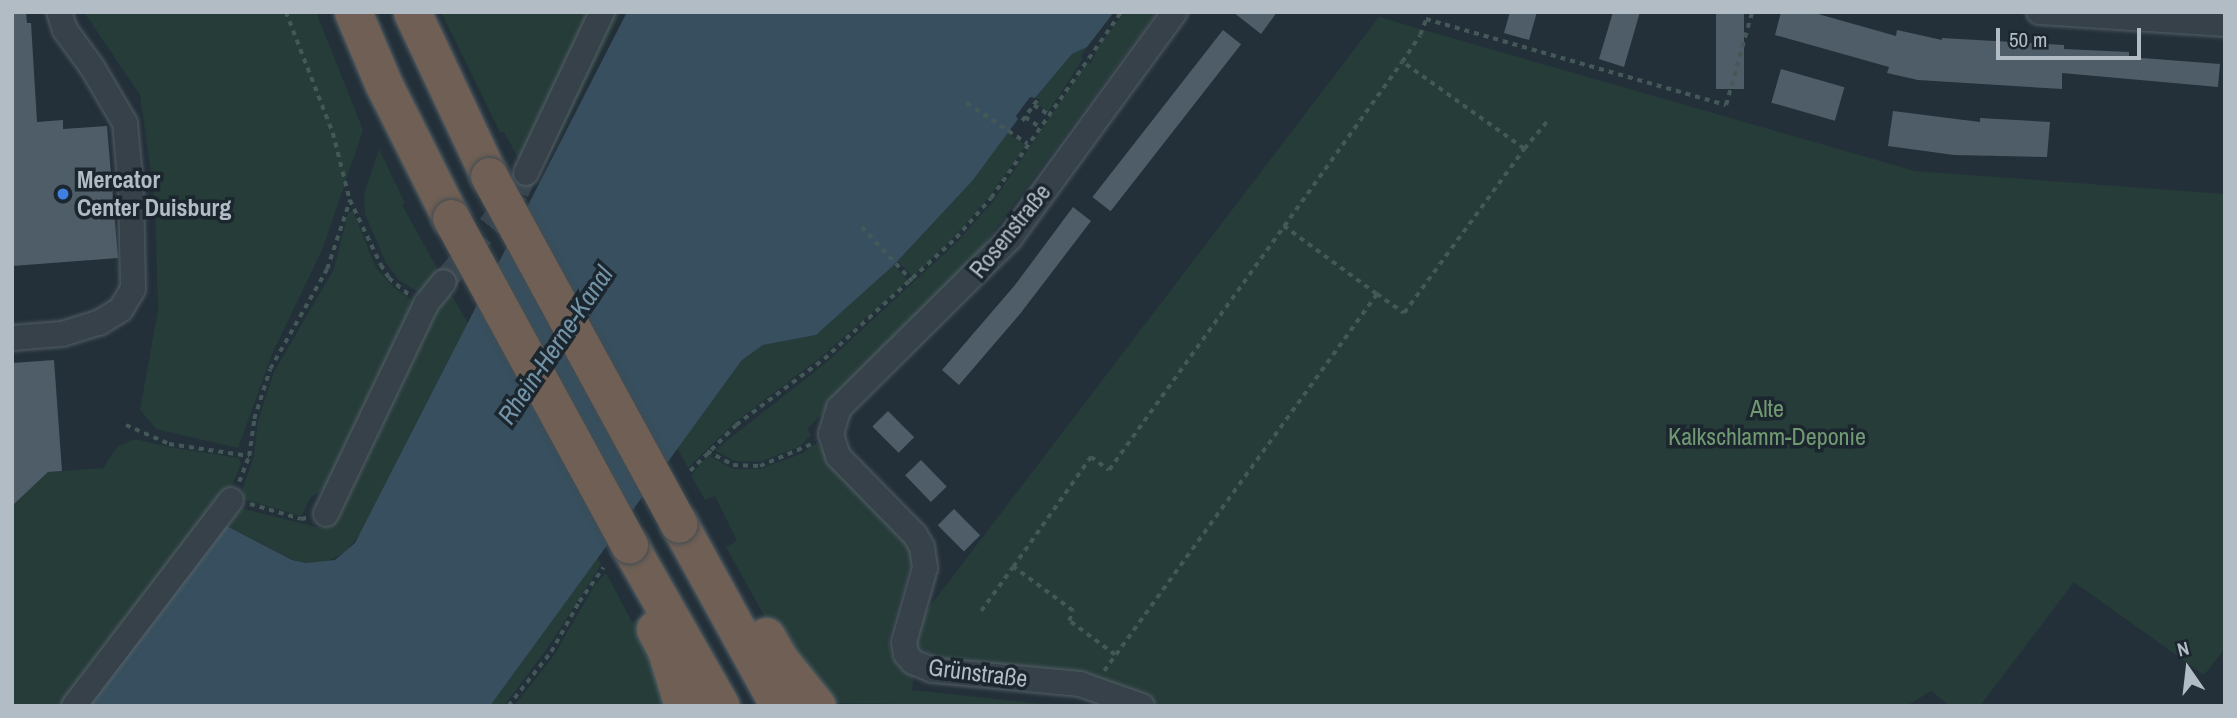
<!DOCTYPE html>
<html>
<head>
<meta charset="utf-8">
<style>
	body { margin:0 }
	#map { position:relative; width:2237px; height:718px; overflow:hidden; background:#233039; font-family:"Archivo Narrow",sans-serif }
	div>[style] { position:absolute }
	.green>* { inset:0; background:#263c39 }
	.water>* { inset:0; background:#374f5e }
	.building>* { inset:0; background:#4e5d67; transform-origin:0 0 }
	.minor-tunnel>* { height:24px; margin-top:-12px; transform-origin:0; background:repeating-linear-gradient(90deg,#38454e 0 24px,transparent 0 36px) }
	.path>* { height:3.5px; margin-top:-1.75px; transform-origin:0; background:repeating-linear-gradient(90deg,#445857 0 5px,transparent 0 10px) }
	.roads { filter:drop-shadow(0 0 2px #545f67) drop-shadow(0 0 2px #545f67) }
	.minor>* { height:24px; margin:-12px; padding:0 12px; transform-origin:12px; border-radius:12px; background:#364149 }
	.highway>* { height:37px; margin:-18.5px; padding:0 18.5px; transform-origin:18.5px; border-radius:18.5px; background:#6f5f54 }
	.bridges { filter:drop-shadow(0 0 2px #414c54) drop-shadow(0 0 2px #414c54) }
	.highway-bridge>* { height:37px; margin:-18.5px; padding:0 18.5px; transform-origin:18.5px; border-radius:18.5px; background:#6f5f54 }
	.dots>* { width:19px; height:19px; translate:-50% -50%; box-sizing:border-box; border:4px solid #1c262e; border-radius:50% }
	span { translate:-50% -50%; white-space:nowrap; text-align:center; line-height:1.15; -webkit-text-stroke:7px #1c262e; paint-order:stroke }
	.poi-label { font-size:24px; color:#b1bcc5; font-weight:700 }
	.left { translate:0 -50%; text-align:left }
	.street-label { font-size:24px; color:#b1bcc5 }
	.park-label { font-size:24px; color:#719a73 }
	.water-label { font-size:26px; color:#7393a7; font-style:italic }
	.frame { position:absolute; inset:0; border:14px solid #b1bcc5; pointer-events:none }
	.north { position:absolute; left:2153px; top:634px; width:70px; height:70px; -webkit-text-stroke:5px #1c262e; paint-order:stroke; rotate:346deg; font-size:19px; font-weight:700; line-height:28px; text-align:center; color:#b1bcc5 }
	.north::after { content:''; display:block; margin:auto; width:24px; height:32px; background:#b1bcc5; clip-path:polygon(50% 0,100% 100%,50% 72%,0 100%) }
	.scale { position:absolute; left:1996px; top:28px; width:145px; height:32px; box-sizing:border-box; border:4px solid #b1bcc5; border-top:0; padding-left:9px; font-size:21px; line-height:24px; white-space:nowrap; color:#b1bcc5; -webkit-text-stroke:5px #1c262e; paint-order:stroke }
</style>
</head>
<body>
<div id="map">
	<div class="green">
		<i style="clip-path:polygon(84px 12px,316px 12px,363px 130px,323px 248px,272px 354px,238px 448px,156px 429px,140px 410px,158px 310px,155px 203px,140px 95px)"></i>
		<i style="clip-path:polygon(441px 12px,597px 12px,523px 167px,504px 132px,500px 132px)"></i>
		<i style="clip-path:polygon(609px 12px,621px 12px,539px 176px,531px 173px)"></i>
		<i style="clip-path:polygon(1125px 12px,1157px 12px,968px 266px,807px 429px,811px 435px,800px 446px,760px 462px,734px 461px,715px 450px,827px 362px,959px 240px,994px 200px,1087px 62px,1091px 64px,1097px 48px)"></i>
		<i style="clip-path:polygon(1379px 17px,1915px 171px,2225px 194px,2225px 648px,2204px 675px,2074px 582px,1980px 706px,1950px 706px,1931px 691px,1906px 706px,1163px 706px,1107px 683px,963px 665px,939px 658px,917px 646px,915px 638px,918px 622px)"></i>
		<i style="clip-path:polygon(1087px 47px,1081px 56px,1083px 59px,1048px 112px,1037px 104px,1040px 99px,1035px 98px,1072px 54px)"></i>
		<i style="clip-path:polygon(1007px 133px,1026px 145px,989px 197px,954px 237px,913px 277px,898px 261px,973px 180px)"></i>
		<i style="clip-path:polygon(379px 149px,405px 203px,402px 205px,442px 277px,423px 295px,400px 281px,386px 263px,365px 214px,364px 194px)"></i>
		<i style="clip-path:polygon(353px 211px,376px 268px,393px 287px,415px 302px,329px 487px,311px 497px,301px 516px,243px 499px,243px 488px,254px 456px,258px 421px,274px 372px,334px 269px,348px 213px)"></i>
		<i style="clip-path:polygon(894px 265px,908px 281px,821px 357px,734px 423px,688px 468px,677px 448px,747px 354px,763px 345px,816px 335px)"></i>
		<i style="clip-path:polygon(447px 287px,469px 325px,363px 530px,346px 552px,321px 564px,306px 563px,293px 560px,223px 524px,236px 507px,321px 528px,339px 518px,350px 482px)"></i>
		<i style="clip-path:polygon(135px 439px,169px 447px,239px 458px,241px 464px,227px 497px,68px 706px,12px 706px,12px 506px,48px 472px,103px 468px,118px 446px)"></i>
		<i style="clip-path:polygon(817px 443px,911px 547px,912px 560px,889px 639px,892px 656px,903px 669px,914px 674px,912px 690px,1059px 706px,832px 703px,766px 619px,726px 547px,737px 541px,715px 496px,705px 500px,691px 475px,708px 455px,733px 469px,760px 469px,803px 453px)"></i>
		<i style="clip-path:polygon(597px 557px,601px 565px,546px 650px,504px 706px,490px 706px)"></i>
		<i style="clip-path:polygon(606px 573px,632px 622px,640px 618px,659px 655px,673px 706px,514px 706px,555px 654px,594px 586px)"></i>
	</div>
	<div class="water">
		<i style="clip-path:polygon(627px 12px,1114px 12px,1087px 47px,1072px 54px,1035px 98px,1030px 97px,1016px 116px,1018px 119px,973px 180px,894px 265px,816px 335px,763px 345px,742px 360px,490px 706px,84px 706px,223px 524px,292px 560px,306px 563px,335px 560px,355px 543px)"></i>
	</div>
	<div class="building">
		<i style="clip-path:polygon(12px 12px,26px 12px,27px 23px,31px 23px,37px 122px,63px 120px,63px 129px,107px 126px,118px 258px,12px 266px)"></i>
		<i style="clip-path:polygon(1233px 12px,1277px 12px,1261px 34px)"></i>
		<i style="clip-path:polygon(1510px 12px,1537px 12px,1529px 40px,1504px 33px)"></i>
		<i style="clip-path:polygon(1613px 12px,1640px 12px,1624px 67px,1599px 59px)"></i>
		<i style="left:1716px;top:12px;width:28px;height:77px"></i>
		<i style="clip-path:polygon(1781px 12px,1811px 12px,1896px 36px,1897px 30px,1942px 40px,1942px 38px,2064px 45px,2064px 49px,2129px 52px,2129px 57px,2220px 64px,2218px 87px,2062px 73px,2062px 89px,1918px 80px,1887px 73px,1889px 67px,1775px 35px)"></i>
		<i style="left:1223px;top:30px;width:23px;height:212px;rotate:38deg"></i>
		<i style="left:1781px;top:69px;width:66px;height:35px;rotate:16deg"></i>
		<i style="clip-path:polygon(1893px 111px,1980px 122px,1980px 118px,2050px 122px,2047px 157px,1954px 155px,1888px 146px)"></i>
		<i style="clip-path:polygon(1073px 207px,1091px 221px,1020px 314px,959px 385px,942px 370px,1015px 285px)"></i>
		<i style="clip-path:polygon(54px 360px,62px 471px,48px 472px,12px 506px,12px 363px)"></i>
		<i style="left:888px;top:411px;width:37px;height:22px;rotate:45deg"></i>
		<i style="left:921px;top:460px;width:37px;height:22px;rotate:46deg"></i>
		<i style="left:954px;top:509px;width:37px;height:23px;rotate:45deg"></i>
	</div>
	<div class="minor-tunnel">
		<i style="left:444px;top:282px;width:116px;rotate:-51deg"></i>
		<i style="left:517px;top:192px;width:21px;rotate:-65deg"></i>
	</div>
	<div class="path">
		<i style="left:286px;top:12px;width:130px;rotate:68.8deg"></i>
		<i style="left:333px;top:133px;width:69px;rotate:75.8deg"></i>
		<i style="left:350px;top:200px;width:72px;rotate:64.5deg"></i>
		<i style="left:381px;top:265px;width:15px;rotate:58deg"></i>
		<i style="left:389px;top:278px;width:26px;rotate:40deg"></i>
		<i style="left:967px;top:103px;width:73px;rotate:33.9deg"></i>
		<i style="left:1034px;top:105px;width:17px;rotate:33deg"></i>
		<i style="left:1025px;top:117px;width:18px;rotate:34deg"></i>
		<i style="left:1022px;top:121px;width:26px;rotate:-54deg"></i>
		<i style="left:1524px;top:149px;width:39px;rotate:-50deg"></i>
		<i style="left:1284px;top:226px;width:115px;rotate:36.2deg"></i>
		<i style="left:862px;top:227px;width:74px;rotate:47.2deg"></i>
		<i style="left:126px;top:425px;width:47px;rotate:23.8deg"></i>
		<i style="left:169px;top:444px;width:81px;rotate:8.5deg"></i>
		<i style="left:707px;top:451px;width:30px;rotate:28deg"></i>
		<i style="left:733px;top:465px;width:27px;rotate:2deg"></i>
		<i style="left:760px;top:466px;width:59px;rotate:-23.1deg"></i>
		<i style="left:690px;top:471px;width:65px;rotate:-45deg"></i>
		<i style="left:736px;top:425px;width:110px;rotate:-36.9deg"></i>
		<i style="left:824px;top:359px;width:179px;rotate:-42.5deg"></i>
		<i style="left:956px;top:238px;width:53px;rotate:-48.8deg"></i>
		<i style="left:991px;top:198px;width:227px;rotate:-55deg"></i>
		<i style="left:239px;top:482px;width:28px;rotate:-69deg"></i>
		<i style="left:249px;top:456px;width:37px;rotate:-82deg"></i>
		<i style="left:254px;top:419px;width:52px;rotate:-72.3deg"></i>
		<i style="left:270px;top:369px;width:115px;rotate:-60.3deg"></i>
		<i style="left:327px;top:269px;width:73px;rotate:-71.6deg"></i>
		<i style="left:250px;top:504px;width:53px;rotate:16.4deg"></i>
		<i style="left:301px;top:519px;width:6px;rotate:-9deg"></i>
		<i style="left:981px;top:611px;width:54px;rotate:-54deg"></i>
		<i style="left:1115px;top:655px;width:57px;rotate:-143.5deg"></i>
		<i style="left:1069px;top:621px;width:11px;rotate:-68deg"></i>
		<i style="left:1073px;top:611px;width:74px;rotate:-143.7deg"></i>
		<i style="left:1013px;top:567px;width:135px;rotate:-54.7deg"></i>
		<i style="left:1091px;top:457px;width:22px;rotate:36deg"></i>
		<i style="left:1109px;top:470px;width:502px;rotate:-54.32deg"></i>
		<i style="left:1104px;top:671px;width:465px;rotate:-54.1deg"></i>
		<i style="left:1377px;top:294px;width:33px;rotate:35deg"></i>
		<i style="left:1404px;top:313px;width:203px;rotate:-53.8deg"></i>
		<i style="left:1524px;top:149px;width:150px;rotate:-144.5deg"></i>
		<i style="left:1402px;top:62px;width:32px;rotate:-56deg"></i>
		<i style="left:1420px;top:35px;width:17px;rotate:-69deg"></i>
		<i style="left:1426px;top:19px;width:312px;rotate:16deg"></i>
		<i style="left:1726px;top:105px;width:97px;rotate:-74.4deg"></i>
		<i style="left:508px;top:706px;width:69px;rotate:-51.5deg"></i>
		<i style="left:551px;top:652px;width:57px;rotate:-60.8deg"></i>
		<i style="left:579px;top:602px;width:42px;rotate:-54.8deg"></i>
	</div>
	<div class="roads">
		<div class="minor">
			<i style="left:2039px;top:12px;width:186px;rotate:3.7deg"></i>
			<i style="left:526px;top:173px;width:178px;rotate:-64.7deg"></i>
			<i style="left:12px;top:338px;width:50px;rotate:-4.6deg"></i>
			<i style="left:62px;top:334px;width:39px;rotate:-17deg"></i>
			<i style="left:99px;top:323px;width:26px;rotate:-32deg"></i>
			<i style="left:121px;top:309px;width:23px;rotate:-59deg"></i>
			<i style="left:133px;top:289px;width:100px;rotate:-91.1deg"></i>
			<i style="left:131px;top:189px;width:66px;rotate:-95.2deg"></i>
			<i style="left:125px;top:123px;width:65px;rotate:-120.5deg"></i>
			<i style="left:92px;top:67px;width:46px;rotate:-126.1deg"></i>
			<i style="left:65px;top:30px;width:19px;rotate:-108deg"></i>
			<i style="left:326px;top:514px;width:233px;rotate:-64.5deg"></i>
			<i style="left:426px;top:304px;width:28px;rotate:-51deg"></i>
			<i style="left:74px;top:706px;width:259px;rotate:-52.7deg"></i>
			<i style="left:1142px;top:706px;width:66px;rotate:-160.5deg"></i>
			<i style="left:1080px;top:684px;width:148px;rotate:-174.6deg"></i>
			<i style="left:933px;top:670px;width:22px;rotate:-158deg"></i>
			<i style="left:913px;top:662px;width:11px;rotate:-131deg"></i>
			<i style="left:906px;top:654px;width:12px;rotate:-99deg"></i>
			<i style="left:904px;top:642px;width:77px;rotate:-74.2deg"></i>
			<i style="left:925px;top:568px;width:21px;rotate:-98deg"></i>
			<i style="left:922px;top:547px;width:14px;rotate:-120deg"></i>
			<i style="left:915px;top:535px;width:110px;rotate:-134.3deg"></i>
			<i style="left:838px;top:456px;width:23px;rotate:-108deg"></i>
			<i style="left:831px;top:434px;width:27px;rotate:-73deg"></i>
			<i style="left:839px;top:408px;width:241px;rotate:-44.8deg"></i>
			<i style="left:1010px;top:238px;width:280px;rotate:-53.9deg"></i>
		</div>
		<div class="highway">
			<i style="left:353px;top:12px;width:79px;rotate:67deg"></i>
			<i style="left:384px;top:85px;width:149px;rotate:63.3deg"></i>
			<i style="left:412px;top:12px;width:181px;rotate:64.8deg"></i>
			<i style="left:679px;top:524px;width:208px;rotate:61.2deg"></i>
			<i style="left:629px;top:545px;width:185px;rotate:60.3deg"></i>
			<i style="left:655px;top:629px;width:24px;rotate:62deg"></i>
			<i style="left:666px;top:650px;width:59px;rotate:73.1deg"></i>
			<i style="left:766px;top:636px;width:28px;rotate:60deg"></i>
			<i style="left:780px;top:660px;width:59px;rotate:51.2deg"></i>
		</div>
	</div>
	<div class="bridges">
		<div class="highway-bridge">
			<i style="left:489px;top:176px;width:396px;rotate:61.4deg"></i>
			<i style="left:451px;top:218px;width:372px;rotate:61.4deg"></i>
		</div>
	</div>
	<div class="dots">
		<i style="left:63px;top:194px;background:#3f7fe0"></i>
	</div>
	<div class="poi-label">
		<span class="left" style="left:77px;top:194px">Mercator<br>Center Duisburg</span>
	</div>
	<div class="street-label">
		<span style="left:1010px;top:231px;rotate:-51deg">Rosenstraße</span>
		<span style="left:978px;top:673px;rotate:7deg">Grünstraße</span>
	</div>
	<div class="park-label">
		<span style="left:1767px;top:423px">Alte<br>Kalkschlamm-Deponie</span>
	</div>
	<div class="water-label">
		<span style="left:555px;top:345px;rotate:-56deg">Rhein-Herne-Kanal</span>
	</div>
	<div class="frame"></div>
	<div class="north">N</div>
	<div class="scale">50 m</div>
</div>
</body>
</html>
